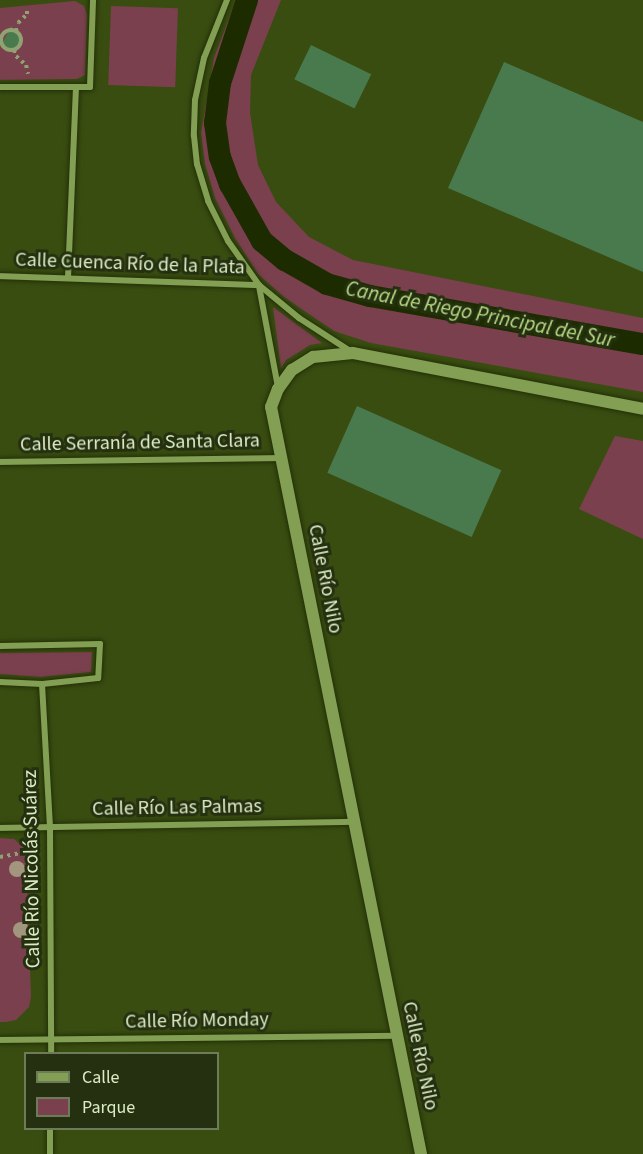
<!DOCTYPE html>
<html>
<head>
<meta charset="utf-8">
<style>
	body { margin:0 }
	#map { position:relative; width:643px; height:1154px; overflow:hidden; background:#394d11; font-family:"Source Sans 3",sans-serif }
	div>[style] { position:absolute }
	.green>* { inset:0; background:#7b404e; transform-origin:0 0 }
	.canal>* { height:22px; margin:-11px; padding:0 11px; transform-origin:11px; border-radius:11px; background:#1d2c00 }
	.building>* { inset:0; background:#497a4d; transform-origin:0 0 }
	.path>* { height:4px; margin-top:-2px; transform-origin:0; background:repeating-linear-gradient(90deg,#90a272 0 3px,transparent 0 7.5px) }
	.path>.ring { margin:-2px; padding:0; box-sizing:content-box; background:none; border:4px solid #90a272; border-radius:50% }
	.roads { filter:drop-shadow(0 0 2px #233007) drop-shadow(0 0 2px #233007) }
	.minor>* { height:6px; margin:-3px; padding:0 3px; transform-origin:3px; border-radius:3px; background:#829f53 }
	.secondary>* { height:12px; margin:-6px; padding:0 6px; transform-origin:6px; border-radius:6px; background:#829f53 }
	.trees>* { width:16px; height:16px; margin:-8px; border-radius:50%; background:#a3967e }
	span { translate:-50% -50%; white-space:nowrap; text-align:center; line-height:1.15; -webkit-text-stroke:6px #243010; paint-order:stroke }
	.street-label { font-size:20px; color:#dbebc4 }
	.water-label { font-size:21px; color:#b9db85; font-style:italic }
	.legend { position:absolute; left:24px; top:1052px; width:195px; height:78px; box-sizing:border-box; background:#243010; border:2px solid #6d7b58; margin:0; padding:8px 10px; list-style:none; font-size:18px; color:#dbebc4 }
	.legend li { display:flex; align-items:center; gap:12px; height:30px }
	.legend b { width:30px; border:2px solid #6d7b58 }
</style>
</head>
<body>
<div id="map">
	<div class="green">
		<i style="clip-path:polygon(236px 0,281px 0,251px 75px,250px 113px,258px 165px,276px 202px,309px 237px,353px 260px,643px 318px,643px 392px,371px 343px,334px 331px,284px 297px,258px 274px,235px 238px,215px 198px,205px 164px,201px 133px,214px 58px)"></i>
		<i style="clip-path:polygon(75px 1px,84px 6px,87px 15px,85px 75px,77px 79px,0 80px,0 8px)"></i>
		<i style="left:111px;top:6px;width:67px;height:79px;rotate:2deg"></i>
		<i style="clip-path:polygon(273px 307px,322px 343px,310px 345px,286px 360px,281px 368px)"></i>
		<i style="clip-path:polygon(615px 436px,643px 441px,643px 539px,579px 509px)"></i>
		<i style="clip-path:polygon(92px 652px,91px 672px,40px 677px,0 674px,0 653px)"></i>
		<i style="clip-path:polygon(0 838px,14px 839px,26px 850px,31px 997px,29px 1007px,16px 1020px,6px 1022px,0 1022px)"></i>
	</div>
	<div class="canal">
		<i style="left:247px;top:0;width:87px;rotate:108deg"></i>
		<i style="left:220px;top:83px;width:40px;rotate:97.1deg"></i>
		<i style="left:215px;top:123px;width:34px;rotate:82deg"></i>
		<i style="left:220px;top:157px;width:29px;rotate:70deg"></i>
		<i style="left:230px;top:184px;width:65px;rotate:60.7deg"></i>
		<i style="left:262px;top:241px;width:30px;rotate:40deg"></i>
		<i style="left:285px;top:260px;width:48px;rotate:29.7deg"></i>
		<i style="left:327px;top:284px;width:45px;rotate:15.6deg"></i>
		<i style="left:370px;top:296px;width:277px;rotate:10deg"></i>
	</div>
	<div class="building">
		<i style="clip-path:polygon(11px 26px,20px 38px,19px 44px,11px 51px,2px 44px)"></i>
		<i style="left:311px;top:45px;width:67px;height:38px;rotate:26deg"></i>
		<i style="clip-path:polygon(504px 62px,643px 122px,643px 272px,448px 188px)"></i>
		<i style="left:357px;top:406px;width:158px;height:73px;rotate:24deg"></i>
	</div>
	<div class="path">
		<i class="ring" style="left:1px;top:30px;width:16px;height:16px"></i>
		<i style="left:16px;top:31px;width:8px;rotate:-76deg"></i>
		<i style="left:18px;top:23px;width:13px;rotate:-45deg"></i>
		<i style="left:27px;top:14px;width:6px;rotate:-90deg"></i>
		<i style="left:14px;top:50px;width:6px;rotate:72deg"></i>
		<i style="left:16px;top:56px;width:13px;rotate:42deg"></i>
		<i style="left:26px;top:65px;width:9px;rotate:77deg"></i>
		<i style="left:0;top:857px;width:38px;rotate:-11deg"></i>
	</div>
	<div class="roads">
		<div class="minor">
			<i style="left:227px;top:0;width:62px;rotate:111.6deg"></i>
			<i style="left:204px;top:58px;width:43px;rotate:102.1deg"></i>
			<i style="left:195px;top:100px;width:36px;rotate:92deg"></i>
			<i style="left:194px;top:136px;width:28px;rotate:84deg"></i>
			<i style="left:197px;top:164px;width:39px;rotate:73deg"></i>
			<i style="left:208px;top:201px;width:45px;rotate:63.4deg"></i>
			<i style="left:228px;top:241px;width:54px;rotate:54.8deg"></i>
			<i style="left:259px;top:285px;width:52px;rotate:39.5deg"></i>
			<i style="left:299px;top:318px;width:61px;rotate:32.9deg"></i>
			<i style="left:0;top:87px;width:90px"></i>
			<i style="left:90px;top:87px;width:87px;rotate:-88deg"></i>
			<i style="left:0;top:276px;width:259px;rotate:2deg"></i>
			<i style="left:68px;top:278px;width:191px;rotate:-87.6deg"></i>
			<i style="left:259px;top:286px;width:104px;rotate:79.4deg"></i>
			<i style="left:0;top:462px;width:280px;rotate:-0.8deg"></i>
			<i style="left:0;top:646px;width:100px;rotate:-1.1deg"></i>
			<i style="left:100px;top:644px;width:34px;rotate:93deg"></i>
			<i style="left:98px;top:678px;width:56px;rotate:173.9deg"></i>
			<i style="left:42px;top:684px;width:42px;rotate:-177.3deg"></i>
			<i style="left:42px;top:684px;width:143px;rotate:86.8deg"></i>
			<i style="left:50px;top:827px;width:227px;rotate:89.7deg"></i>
			<i style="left:0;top:828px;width:354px;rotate:-1deg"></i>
			<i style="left:0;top:1040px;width:395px;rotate:-0.6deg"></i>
			<i style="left:50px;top:1154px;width:26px;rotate:-90deg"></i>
		</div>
		<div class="secondary">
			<i style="left:421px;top:1154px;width:762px;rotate:-101.35deg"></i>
			<i style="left:271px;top:407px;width:19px;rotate:-69deg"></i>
			<i style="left:278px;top:389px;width:24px;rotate:-54deg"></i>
			<i style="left:292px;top:370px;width:25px;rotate:-32deg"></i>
			<i style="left:313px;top:357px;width:40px;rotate:-5.7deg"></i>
			<i style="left:353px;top:353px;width:295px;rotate:10.9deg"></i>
		</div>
	</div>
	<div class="trees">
		<i style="left:17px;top:869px"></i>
		<i style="left:21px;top:930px"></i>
	</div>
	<div class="street-label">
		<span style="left:130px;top:264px;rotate:2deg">Calle Cuenca Río de la Plata</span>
		<span style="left:140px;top:443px;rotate:-1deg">Calle Serranía de Santa Clara</span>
		<span style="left:325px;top:579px;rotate:79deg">Calle Río Nilo</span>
		<span style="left:177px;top:808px;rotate:-1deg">Calle Río Las Palmas</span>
		<span style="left:32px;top:869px;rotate:-91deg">Calle Río Nicolás Suárez</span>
		<span style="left:197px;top:1021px;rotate:-1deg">Calle Río Monday</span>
		<span style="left:420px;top:1056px;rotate:78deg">Calle Río Nilo</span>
	</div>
	<div class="water-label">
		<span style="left:480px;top:314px;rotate:11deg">Canal de Riego Principal del Sur</span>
	</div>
	<ul class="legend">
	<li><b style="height:8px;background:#829f53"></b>Calle</li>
	<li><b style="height:16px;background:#7b404e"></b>Parque</li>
	</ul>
</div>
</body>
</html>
